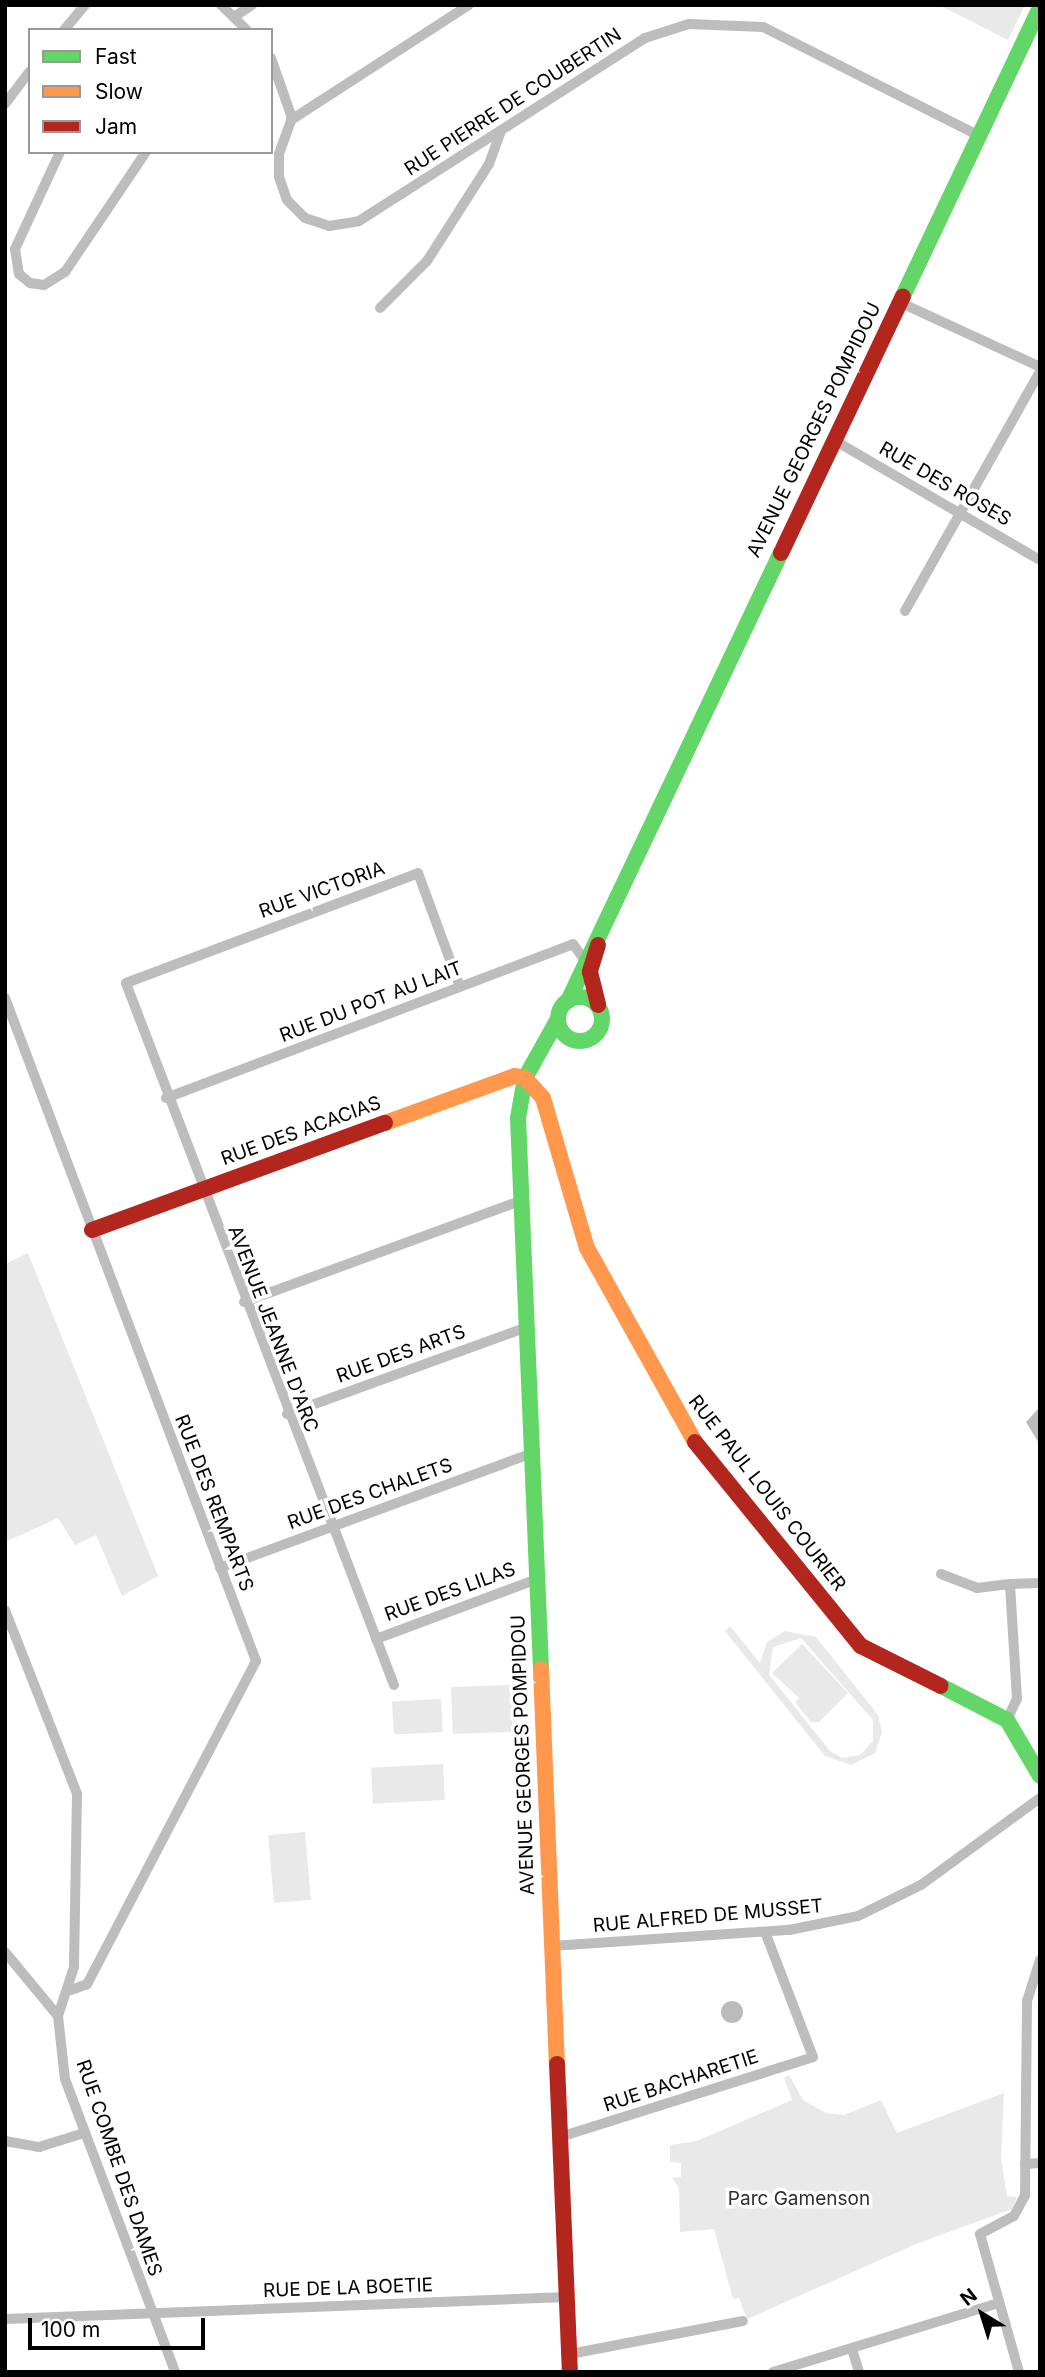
<!DOCTYPE html>
<html>
<head>
<meta charset="utf-8">
<style>
	body { margin:0 }
	#map { position:relative; width:1045px; height:2377px; overflow:hidden; background:#fff; font-family:Inter,sans-serif }
	div>[style] { position:absolute }
	.green>* { inset:0; background:#e9e9e9; transform-origin:0 0 }
	.water>* { inset:0; background:#bbb }
	.round { border-radius:50% }
	.street>* { height:10px; margin:-5px; padding:0 5px; transform-origin:5px; border-radius:5px; background:#bdbdbd }
	.fast>* { height:16px; margin:-8px; padding:0 8px; transform-origin:8px; border-radius:8px; background:#63d668 }
	.fast>.ring { margin:-8px; padding:0; box-sizing:content-box; background:none; border:16px solid #63d668; border-radius:50% }
	.slow>* { height:16px; margin:-8px; padding:0 8px; transform-origin:8px; border-radius:8px; background:#ff974d }
	.jam>* { height:16px; margin:-8px; padding:0 8px; transform-origin:8px; border-radius:8px; background:#b3261e }
	span { translate:-50% -50%; white-space:nowrap; text-align:center; line-height:1.15; -webkit-text-stroke:7px #fff; paint-order:stroke }
	.street-label { font-size:19px; color:#000 }
	.park-label { font-size:19px; color:#2e2e2e }
	.frame { position:absolute; inset:0; border:7px solid #000; pointer-events:none }
	.legend { position:absolute; left:28px; top:28px; width:245px; height:126px; box-sizing:border-box; background:#fff; border:2px solid #999; margin:0; padding:9px 12px; list-style:none; font-size:21px; color:#000 }
	.legend li { display:flex; align-items:center; gap:14px; height:35px }
	.legend b { width:35px; border:2px solid #999 }
	.north { position:absolute; left:947px; top:2279px; width:70px; height:70px; -webkit-text-stroke:5px #fff; paint-order:stroke; rotate:322deg; font-size:19px; font-weight:700; line-height:28px; text-align:center; color:#000 }
	.north::after { content:''; display:block; margin:auto; width:24px; height:32px; background:#000; clip-path:polygon(50% 0,100% 100%,50% 72%,0 100%) }
	.scale { position:absolute; left:28px; top:2318px; width:177px; height:32px; box-sizing:border-box; border:4px solid #000; border-top:0; padding-left:9px; font-size:21px; line-height:24px; white-space:nowrap; color:#000; -webkit-text-stroke:5px #fff; paint-order:stroke }
</style>
</head>
<body>
<div id="map">
	<div class="green">
		<i style="clip-path:polygon(939px 5px,1025px 5px,1008px 40px)"></i>
		<i style="clip-path:polygon(28px 1253px,158px 1576px,122px 1596px,96px 1535px,75px 1545px,58px 1518px,5px 1542px,5px 1264px)"></i>
		<i style="clip-path:polygon(evenodd,730px 1626px,760px 1663px,767px 1642px,785px 1631px,816px 1637px,878px 1715px,882px 1732px,875px 1753px,851px 1765px,825px 1756px,725px 1631px,730px 1626px,801px 1638px,873px 1720px,873px 1741px,860px 1755px,843px 1758px,830px 1751px,769px 1675px,773px 1647px,801px 1638px)"></i>
		<i style="clip-path:polygon(802px 1644px,848px 1693px,819px 1722px,811px 1722px,795px 1702px,799px 1698px,772px 1673px)"></i>
		<i style="left:511px;top:1685px;width:47px;height:60px;rotate:88deg"></i>
		<i style="left:441px;top:1699px;width:33px;height:49px;rotate:87deg"></i>
		<i style="left:443px;top:1764px;width:36px;height:72px;rotate:87deg"></i>
		<i style="left:305px;top:1832px;width:68px;height:37px;rotate:85deg"></i>
		<i style="clip-path:polygon(789px 2075px,803px 2100px,826px 2113px,844px 2115px,881px 2100px,897px 2133px,1004px 2093px,1001px 2158px,1007px 2196px,1017px 2197px,1012px 2209px,916px 2244px,747px 2319px,739px 2298px,733px 2299px,714px 2229px,680px 2232px,679px 2188px,672px 2178px,681px 2177px,681px 2163px,670px 2162px,670px 2145px,697px 2141px,792px 2100px,784px 2078px)"></i>
	</div>
	<div class="water">
		<i style="clip-path:polygon(1040px 1407px,1040px 1445px,1026px 1422px)"></i>
		<i class="round" style="left:721px;top:2001px;width:22px;height:22px"></i>
	</div>
	<div class="street">
		<i style="left:221px;top:5px;width:36px;rotate:44deg"></i>
		<i style="left:234px;top:17px;width:22px;rotate:-34deg"></i>
		<i style="left:64px;top:30px;width:33px;rotate:-50deg"></i>
		<i style="left:271px;top:58px;width:64px;rotate:70.7deg"></i>
		<i style="left:292px;top:118px;width:38px;rotate:110deg"></i>
		<i style="left:279px;top:154px;width:23px;rotate:90deg"></i>
		<i style="left:279px;top:177px;width:24px;rotate:71deg"></i>
		<i style="left:287px;top:200px;width:25px;rotate:45deg"></i>
		<i style="left:305px;top:218px;width:25px;rotate:18deg"></i>
		<i style="left:329px;top:226px;width:30px;rotate:-9deg"></i>
		<i style="left:359px;top:221px;width:340px;rotate:-32.6deg"></i>
		<i style="left:645px;top:38px;width:46px;rotate:-17.7deg"></i>
		<i style="left:689px;top:24px;width:74px;rotate:2.3deg"></i>
		<i style="left:763px;top:27px;width:243px;rotate:26.7deg"></i>
		<i style="left:5px;top:104px;width:41px;rotate:-52.9deg"></i>
		<i style="left:291px;top:120px;width:212px;rotate:-32.9deg"></i>
		<i style="left:60px;top:152px;width:107px;rotate:114.9deg"></i>
		<i style="left:15px;top:249px;width:25px;rotate:81deg"></i>
		<i style="left:19px;top:274px;width:14px;rotate:39deg"></i>
		<i style="left:30px;top:283px;width:14px;rotate:8deg"></i>
		<i style="left:44px;top:285px;width:25px;rotate:-32deg"></i>
		<i style="left:65px;top:272px;width:145px;rotate:-56deg"></i>
		<i style="left:899px;top:302px;width:155px;rotate:24.7deg"></i>
		<i style="left:380px;top:308px;width:66px;rotate:-45deg"></i>
		<i style="left:427px;top:261px;width:115px;rotate:-57.4deg"></i>
		<i style="left:489px;top:164px;width:35px;rotate:-70deg"></i>
		<i style="left:832px;top:439px;width:241px;rotate:30.2deg"></i>
		<i style="left:905px;top:611px;width:275px;rotate:-60.6deg"></i>
		<i style="left:5px;top:998px;width:709px;rotate:69.26deg"></i>
		<i style="left:256px;top:1661px;width:365px;rotate:117.6deg"></i>
		<i style="left:87px;top:1984px;width:17px;rotate:159deg"></i>
		<i style="left:166px;top:1098px;width:435px;rotate:-20.7deg"></i>
		<i style="left:573px;top:944px;width:17px;rotate:54deg"></i>
		<i style="left:244px;top:1302px;width:297px;rotate:-20.1deg"></i>
		<i style="left:287px;top:1414px;width:255px;rotate:-19.9deg"></i>
		<i style="left:220px;top:1568px;width:333px;rotate:-20.2deg"></i>
		<i style="left:941px;top:1574px;width:39px;rotate:21deg"></i>
		<i style="left:977px;top:1588px;width:33px;rotate:-7deg"></i>
		<i style="left:5px;top:1610px;width:198px;rotate:68.6deg"></i>
		<i style="left:77px;top:1794px;width:173px;rotate:91deg"></i>
		<i style="left:74px;top:1967px;width:52px;rotate:108.1deg"></i>
		<i style="left:58px;top:2016px;width:63px;rotate:83.7deg"></i>
		<i style="left:65px;top:2079px;width:313px;rotate:69.4deg"></i>
		<i style="left:376px;top:1639px;width:172px;rotate:-20.4deg"></i>
		<i style="left:394px;top:1685px;width:751px;rotate:-110.9deg"></i>
		<i style="left:126px;top:983px;width:312px;rotate:-20.6deg"></i>
		<i style="left:418px;top:873px;width:121px;rotate:69.8deg"></i>
		<i style="left:1007px;top:1720px;width:23px;rotate:-65deg"></i>
		<i style="left:1017px;top:1699px;width:115px;rotate:-93.5deg"></i>
		<i style="left:1010px;top:1584px;width:30px;rotate:-2deg"></i>
		<i style="left:552px;top:1946px;width:238px;rotate:-3.9deg"></i>
		<i style="left:789px;top:1930px;width:70px;rotate:-11.5deg"></i>
		<i style="left:858px;top:1916px;width:70px;rotate:-26.2deg"></i>
		<i style="left:921px;top:1885px;width:147px;rotate:-36.2deg"></i>
		<i style="left:5px;top:1952px;width:83px;rotate:50.4deg"></i>
		<i style="left:560px;top:2137px;width:265px;rotate:-17.5deg"></i>
		<i style="left:813px;top:2057px;width:134px;rotate:-111deg"></i>
		<i style="left:5px;top:2141px;width:35px;rotate:10deg"></i>
		<i style="left:39px;top:2147px;width:47px;rotate:-17.3deg"></i>
		<i style="left:1025px;top:2164px;width:15px;rotate:-4deg"></i>
		<i style="left:5px;top:2319px;width:562px;rotate:-2.24deg"></i>
		<i style="left:852px;top:2349px;width:24px;rotate:73deg"></i>
		<i style="left:570px;top:2354px;width:176px;rotate:-10.8deg"></i>
		<i style="left:773px;top:2372px;width:236px;rotate:-17deg"></i>
		<i style="left:1019px;top:2372px;width:143px;rotate:-105.8deg"></i>
		<i style="left:980px;top:2234px;width:38px;rotate:-28deg"></i>
		<i style="left:1014px;top:2216px;width:24px;rotate:-62deg"></i>
		<i style="left:1025px;top:2195px;width:194px;rotate:-89.4deg"></i>
		<i style="left:1027px;top:2001px;width:43px;rotate:-72.4deg"></i>
	</div>
	<div class="fast">
		<i style="left:903px;top:296px;width:319px;rotate:-64.6deg"></i>
		<i class="ring" style="left:558px;top:997px;width:28px;height:28px"></i>
		<i style="left:568px;top:1001px;width:496px;rotate:-64.6deg"></i>
		<i style="left:541px;top:1669px;width:551px;rotate:-92.39deg"></i>
		<i style="left:518px;top:1118px;width:41px;rotate:-80.1deg"></i>
		<i style="left:525px;top:1078px;width:68px;rotate:-60.8deg"></i>
		<i style="left:941px;top:1686px;width:74px;rotate:27.3deg"></i>
		<i style="left:1007px;top:1720px;width:65px;rotate:59.5deg"></i>
	</div>
	<div class="slow">
		<i style="left:385px;top:1123px;width:138px;rotate:-19.9deg"></i>
		<i style="left:515px;top:1076px;width:10px;rotate:11deg"></i>
		<i style="left:525px;top:1078px;width:27px;rotate:48deg"></i>
		<i style="left:543px;top:1098px;width:156px;rotate:73.7deg"></i>
		<i style="left:587px;top:1248px;width:222px;rotate:60.9deg"></i>
		<i style="left:541px;top:1669px;width:395px;rotate:87.7deg"></i>
	</div>
	<div class="jam">
		<i style="left:781px;top:553px;width:284px;rotate:-64.6deg"></i>
		<i style="left:598px;top:945px;width:28px;rotate:107deg"></i>
		<i style="left:590px;top:972px;width:34px;rotate:76deg"></i>
		<i style="left:92px;top:1230px;width:312px;rotate:-20.1deg"></i>
		<i style="left:695px;top:1442px;width:263px;rotate:50.9deg"></i>
		<i style="left:861px;top:1646px;width:89px;rotate:26.6deg"></i>
		<i style="left:557px;top:2064px;width:308px;rotate:87.6deg"></i>
	</div>
	<div class="street-label">
		<span style="left:513px;top:102px;rotate:-33deg">RUE PIERRE DE COUBERTIN</span>
		<span style="left:814px;top:430px;rotate:-64deg">AVENUE GEORGES POMPIDOU</span>
		<span style="left:945px;top:484px;rotate:30deg">RUE DES ROSES</span>
		<span style="left:322px;top:890px;rotate:-20deg">RUE VICTORIA</span>
		<span style="left:371px;top:1002px;rotate:-21deg">RUE DU POT AU LAIT</span>
		<span style="left:301px;top:1131px;rotate:-20deg">RUE DES ACACIAS</span>
		<span style="left:273px;top:1329px;rotate:69deg">AVENUE JEANNE D'ARC</span>
		<span style="left:401px;top:1354px;rotate:-20deg">RUE DES ARTS</span>
		<span style="left:767px;top:1493px;rotate:52deg">RUE PAUL LOUIS COURIER</span>
		<span style="left:370px;top:1494px;rotate:-20deg">RUE DES CHALETS</span>
		<span style="left:214px;top:1503px;rotate:69deg">RUE DES REMPARTS</span>
		<span style="left:450px;top:1592px;rotate:-20deg">RUE DES LILAS</span>
		<span style="left:523px;top:1755px;rotate:-92deg">AVENUE GEORGES POMPIDOU</span>
		<span style="left:708px;top:1916px;rotate:-5deg">RUE ALFRED DE MUSSET</span>
		<span style="left:681px;top:2081px;rotate:-18deg">RUE BACHARETIE</span>
		<span style="left:119px;top:2168px;rotate:71deg">RUE COMBE DES DAMES</span>
		<span style="left:348px;top:2288px;rotate:-2deg">RUE DE LA BOETIE</span>
	</div>
	<div class="park-label">
		<span style="left:799px;top:2199px">Parc Gamenson</span>
	</div>
	<div class="frame"></div>
	<ul class="legend">
	<li><b style="height:9px;background:#63d668"></b>Fast</li>
	<li><b style="height:9px;background:#ff974d"></b>Slow</li>
	<li><b style="height:9px;background:#b3261e"></b>Jam</li>
	</ul>
	<div class="north">N</div>
	<div class="scale">100 m</div>
</div>
</body>
</html>
